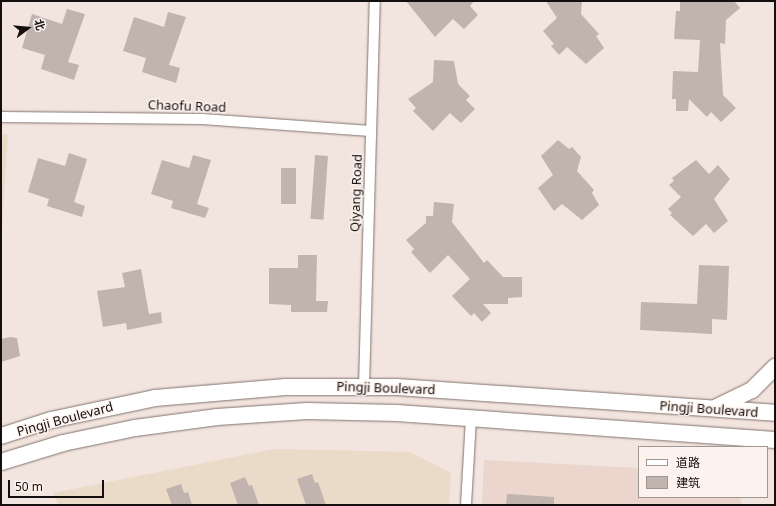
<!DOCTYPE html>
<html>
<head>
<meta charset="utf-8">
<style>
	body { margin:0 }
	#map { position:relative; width:776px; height:506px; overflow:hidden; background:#f2e4de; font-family:"Noto Sans","Noto Sans SC",sans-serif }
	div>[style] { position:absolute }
	.built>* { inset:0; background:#ebd5cd }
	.education>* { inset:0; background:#eadac8 }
	.building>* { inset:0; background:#c1b3ae; transform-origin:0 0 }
	.roads { filter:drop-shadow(0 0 1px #80736e) drop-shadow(0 0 1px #80736e) }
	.street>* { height:10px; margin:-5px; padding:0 5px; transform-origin:5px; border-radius:5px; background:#fff }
	.primary>* { height:16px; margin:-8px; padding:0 8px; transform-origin:8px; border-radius:8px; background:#fff }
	span { translate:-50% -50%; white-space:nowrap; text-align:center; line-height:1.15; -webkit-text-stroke:3px #fdf2ed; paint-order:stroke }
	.street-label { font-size:13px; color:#130f0d }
	.frame { position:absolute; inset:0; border:2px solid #130f0d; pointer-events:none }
	.legend { position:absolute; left:638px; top:446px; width:130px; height:52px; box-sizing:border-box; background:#fdf2ed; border:1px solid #9f9793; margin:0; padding:5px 7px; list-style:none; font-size:12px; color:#130f0d }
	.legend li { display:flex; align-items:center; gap:8px; height:20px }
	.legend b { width:20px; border:1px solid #9f9793 }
	.north { position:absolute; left:8px; top:8px; width:40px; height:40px; -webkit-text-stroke:3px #fdf2ed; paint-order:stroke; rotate:74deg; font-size:11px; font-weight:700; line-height:16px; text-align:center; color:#130f0d }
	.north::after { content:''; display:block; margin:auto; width:14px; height:18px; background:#130f0d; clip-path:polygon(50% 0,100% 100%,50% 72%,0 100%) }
	.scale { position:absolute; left:8px; top:480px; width:96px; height:18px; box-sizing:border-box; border:2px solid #130f0d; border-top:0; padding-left:5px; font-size:12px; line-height:14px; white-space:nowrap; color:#130f0d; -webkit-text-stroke:3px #fdf2ed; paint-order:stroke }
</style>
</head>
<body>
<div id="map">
	<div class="built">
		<i style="clip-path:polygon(484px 460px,639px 468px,639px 497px,740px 497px,742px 505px,482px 505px)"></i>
	</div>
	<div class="education">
		<i style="clip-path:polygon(1px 134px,8px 134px,1px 242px)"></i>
		<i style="clip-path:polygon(274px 449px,410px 452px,451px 473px,449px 505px,58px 505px,53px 493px)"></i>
	</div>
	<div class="building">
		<i style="clip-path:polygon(406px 1px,474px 1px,470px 6px,478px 15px,464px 29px,453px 19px,435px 37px)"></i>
		<i style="clip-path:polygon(546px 1px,582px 1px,581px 14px,599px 34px,596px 36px,604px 48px,586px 64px,567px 47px,559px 55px,551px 46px,554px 44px,543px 31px,557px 18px)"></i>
		<i style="clip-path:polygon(680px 1px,734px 1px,740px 8px,726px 20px,725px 44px,720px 43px,723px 95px,736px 108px,721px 122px,711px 112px,707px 117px,689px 99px,688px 111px,676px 111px,676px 99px,672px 99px,673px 71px,698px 72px,700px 40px,674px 39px,676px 11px,680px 11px)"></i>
		<i style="clip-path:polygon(67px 9px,85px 14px,68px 62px,79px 65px,74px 80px,41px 69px,45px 55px,22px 48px,32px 14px,62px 24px)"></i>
		<i style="clip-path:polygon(168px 12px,186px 17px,169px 65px,180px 68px,176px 83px,142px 72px,146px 58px,123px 51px,134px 17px,164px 27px)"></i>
		<i style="clip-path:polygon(434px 60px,454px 61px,458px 84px,470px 96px,466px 100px,475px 109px,461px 123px,450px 113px,433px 131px,413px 111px,416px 108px,408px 99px,433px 82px)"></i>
		<i style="clip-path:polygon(558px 140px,569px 149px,572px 147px,581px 157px,577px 171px,594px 190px,592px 193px,599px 205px,582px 220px,562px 204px,554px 211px,538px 188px,553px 175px,541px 156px)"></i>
		<i style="clip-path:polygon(69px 153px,87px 159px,74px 202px,85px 206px,82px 217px,47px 206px,49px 199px,28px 192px,38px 158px,65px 166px)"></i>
		<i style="clip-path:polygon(193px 155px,211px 160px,197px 204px,209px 208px,205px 218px,171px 208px,173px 201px,151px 194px,162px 160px,189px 168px)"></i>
		<i style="left:315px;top:155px;width:13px;height:64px;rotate:4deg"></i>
		<i style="clip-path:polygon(696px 160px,709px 174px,718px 165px,730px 179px,714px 199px,728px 221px,714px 233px,706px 224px,693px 236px,670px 215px,672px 213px,668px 209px,681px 197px,669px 185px,674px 181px,672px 178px)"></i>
		<i style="left:281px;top:168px;width:15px;height:36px"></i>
		<i style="clip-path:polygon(434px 202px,454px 204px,452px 222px,484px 263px,487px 260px,503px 277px,522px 277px,522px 297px,508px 298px,508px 304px,483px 304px,491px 313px,482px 322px,474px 313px,471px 316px,452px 296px,470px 279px,448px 255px,430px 273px,411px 252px,414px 249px,406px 240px,426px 223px,426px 216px,433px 216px)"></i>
		<i style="clip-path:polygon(298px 255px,317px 255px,316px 301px,328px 301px,327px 312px,291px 312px,291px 305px,269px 304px,269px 268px,298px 268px)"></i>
		<i style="clip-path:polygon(699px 265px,729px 266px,727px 320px,712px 319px,712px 334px,640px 330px,641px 302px,697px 304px)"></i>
		<i style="clip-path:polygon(141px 269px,149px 314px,161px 312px,162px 323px,127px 330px,126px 323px,103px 327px,97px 291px,125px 287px,122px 273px)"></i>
		<i style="clip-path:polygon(10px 337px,17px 338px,20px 356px,1px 362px,1px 339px)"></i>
		<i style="clip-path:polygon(312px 474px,315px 483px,318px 482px,326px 505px,306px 505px,297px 479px)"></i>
		<i style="clip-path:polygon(245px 477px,249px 486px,252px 485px,259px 505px,238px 505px,230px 483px)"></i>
		<i style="clip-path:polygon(181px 484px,184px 493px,188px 492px,192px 505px,172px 505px,166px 489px)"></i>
		<i style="clip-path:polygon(507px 494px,554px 497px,554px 505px,506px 505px)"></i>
	</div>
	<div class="roads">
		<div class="street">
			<i style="left:1px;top:117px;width:201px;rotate:0.6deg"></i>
			<i style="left:202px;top:119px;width:169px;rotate:4.1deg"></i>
			<i style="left:364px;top:386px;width:385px;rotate:-88.4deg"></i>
			<i style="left:466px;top:505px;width:86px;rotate:-86.7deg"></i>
		</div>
		<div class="primary">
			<i style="left:717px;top:407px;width:39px;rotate:-26deg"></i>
			<i style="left:752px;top:390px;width:33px;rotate:-45deg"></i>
			<i style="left:1px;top:436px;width:52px;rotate:-17.7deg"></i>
			<i style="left:51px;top:420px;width:106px;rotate:-11.9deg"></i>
			<i style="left:155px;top:398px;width:131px;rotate:-4.8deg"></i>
			<i style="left:286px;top:387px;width:111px"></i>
			<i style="left:397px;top:387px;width:379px;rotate:3.9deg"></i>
			<i style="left:1px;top:462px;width:65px;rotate:-17deg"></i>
			<i style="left:63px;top:443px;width:74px;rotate:-11.8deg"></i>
			<i style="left:135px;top:428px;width:83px;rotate:-7.6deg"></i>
			<i style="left:217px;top:417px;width:90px;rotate:-3.8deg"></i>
			<i style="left:307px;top:411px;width:90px;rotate:1.3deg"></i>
			<i style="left:397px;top:413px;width:379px;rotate:4.1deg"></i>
		</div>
	</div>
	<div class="street-label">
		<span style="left:187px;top:106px;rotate:2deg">Chaofu Road</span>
		<span style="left:356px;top:193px;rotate:-88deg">Qiyang Road</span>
		<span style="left:386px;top:388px;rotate:2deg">Pingji Boulevard</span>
		<span style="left:709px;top:409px;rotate:4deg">Pingji Boulevard</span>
		<span style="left:65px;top:419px;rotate:-15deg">Pingji Boulevard</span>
	</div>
	<div class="frame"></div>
	<ul class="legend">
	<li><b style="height:5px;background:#fff"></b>道路</li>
	<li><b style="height:11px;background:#c1b3ae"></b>建筑</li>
	</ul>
	<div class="north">北</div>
	<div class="scale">50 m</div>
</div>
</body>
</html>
